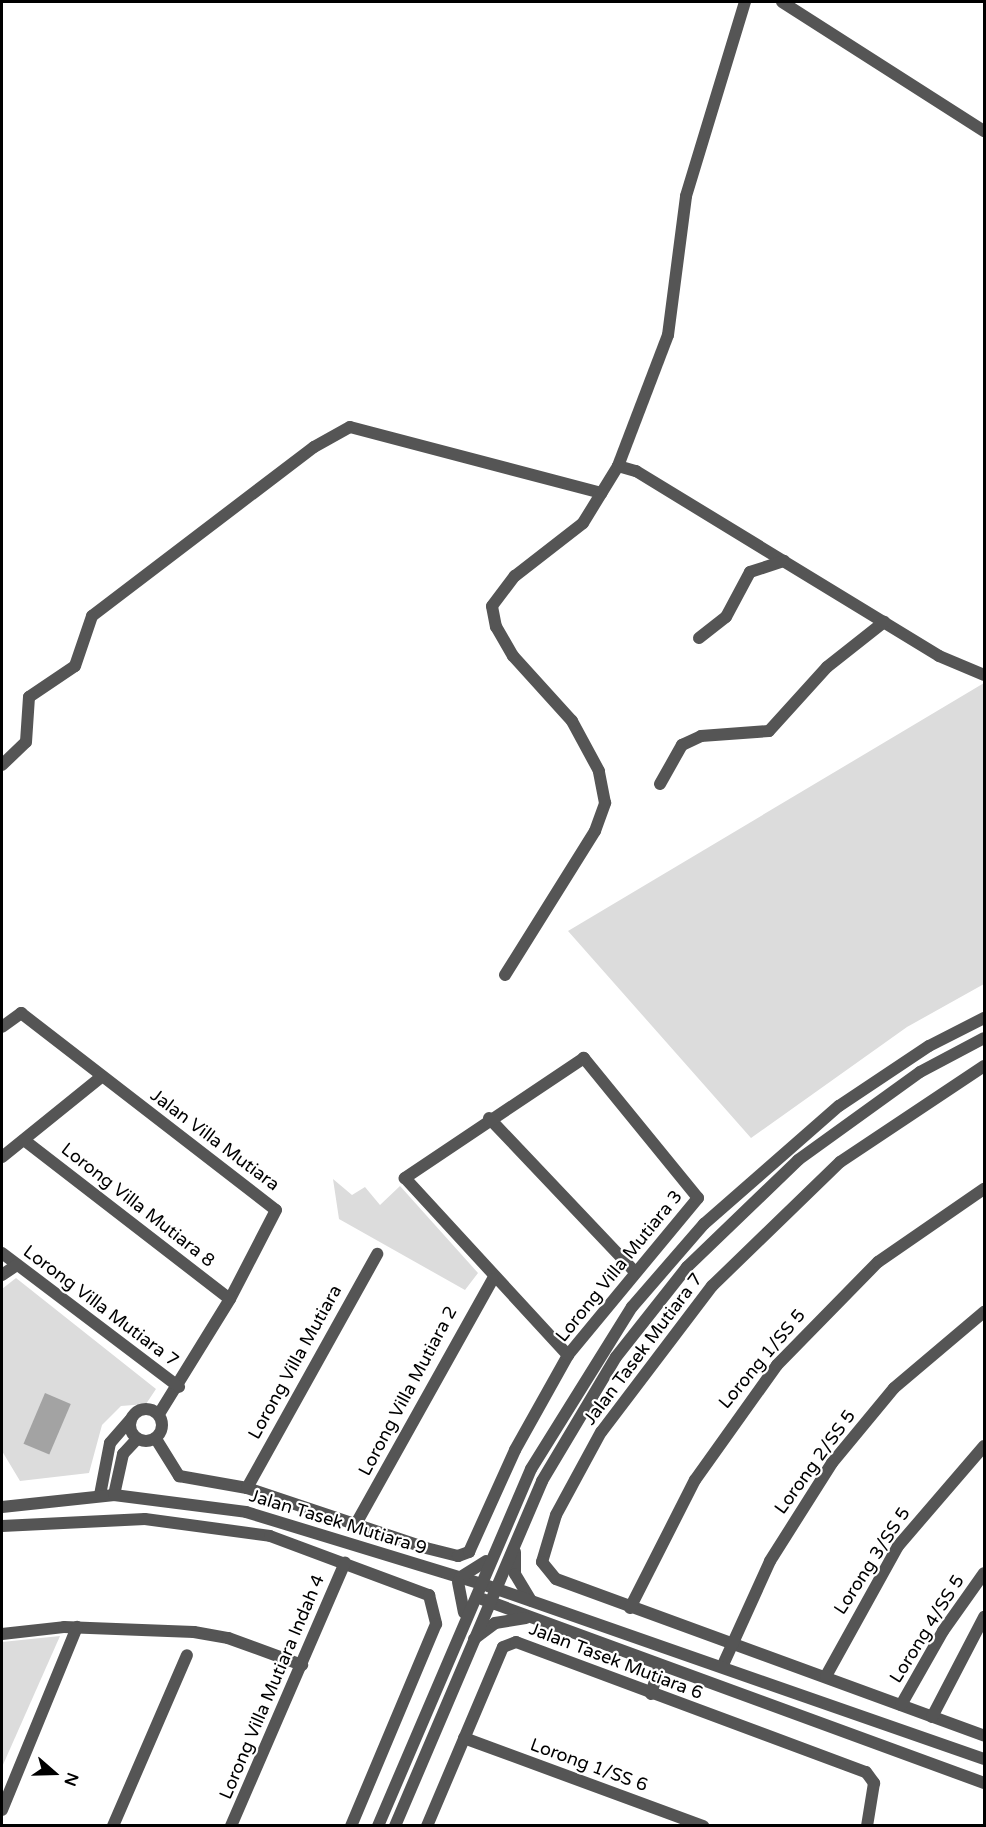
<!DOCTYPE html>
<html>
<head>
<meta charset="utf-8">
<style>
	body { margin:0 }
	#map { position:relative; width:986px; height:1827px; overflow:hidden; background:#fff; font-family:"Varela Round",sans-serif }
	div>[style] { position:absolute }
	.green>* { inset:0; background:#dcdcdc }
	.water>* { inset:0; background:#a3a3a3; transform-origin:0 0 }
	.minor>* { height:12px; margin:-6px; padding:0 6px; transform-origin:6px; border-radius:6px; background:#555 }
	.minor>.ring { margin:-6px; padding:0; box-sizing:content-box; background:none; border:12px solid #555; border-radius:50% }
	.tertiary>* { height:12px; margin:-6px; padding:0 6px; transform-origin:6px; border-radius:6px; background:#555 }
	span { translate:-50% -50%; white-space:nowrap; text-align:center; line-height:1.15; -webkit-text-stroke:4.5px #fff; paint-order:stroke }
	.street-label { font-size:18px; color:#000 }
	.frame { position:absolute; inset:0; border:3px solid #000; pointer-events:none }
	.north { position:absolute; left:24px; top:1743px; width:60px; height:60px; -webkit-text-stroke:4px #fff; paint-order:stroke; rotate:110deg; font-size:16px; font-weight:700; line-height:24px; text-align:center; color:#000 }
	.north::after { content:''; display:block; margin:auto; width:21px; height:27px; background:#000; clip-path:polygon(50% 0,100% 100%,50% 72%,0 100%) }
</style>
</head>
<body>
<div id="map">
	<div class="green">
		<i style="clip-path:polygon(984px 683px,984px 984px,907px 1027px,751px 1138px,568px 931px)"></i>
		<i style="clip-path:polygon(333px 1179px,352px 1195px,365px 1187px,380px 1205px,400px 1186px,478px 1273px,465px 1290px,339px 1219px)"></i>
		<i style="clip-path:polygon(16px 1278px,156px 1389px,146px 1404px,121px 1406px,102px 1425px,89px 1473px,20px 1481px,2px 1451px,2px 1289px)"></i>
		<i style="clip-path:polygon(60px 1636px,2px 1767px,2px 1642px)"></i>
	</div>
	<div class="water">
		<i style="left:45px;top:1393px;width:28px;height:55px;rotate:23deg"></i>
	</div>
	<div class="minor">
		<i style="left:782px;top:2px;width:240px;rotate:32.6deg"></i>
		<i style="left:618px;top:466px;width:19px;rotate:16deg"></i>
		<i style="left:636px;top:471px;width:355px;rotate:31.4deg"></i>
		<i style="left:939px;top:656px;width:49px;rotate:22.9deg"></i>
		<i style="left:699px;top:638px;width:34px;rotate:-38deg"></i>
		<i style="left:726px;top:617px;width:51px;rotate:-61.9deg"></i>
		<i style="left:750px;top:572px;width:36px;rotate:-18deg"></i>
		<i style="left:2px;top:765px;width:33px;rotate:-44deg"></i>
		<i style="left:26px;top:742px;width:45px;rotate:-86.2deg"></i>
		<i style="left:29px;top:697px;width:55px;rotate:-34deg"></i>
		<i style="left:75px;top:666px;width:53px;rotate:-71.2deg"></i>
		<i style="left:92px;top:616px;width:279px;rotate:-37.3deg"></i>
		<i style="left:314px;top:447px;width:41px;rotate:-29.1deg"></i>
		<i style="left:350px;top:427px;width:260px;rotate:14.7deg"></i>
		<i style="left:660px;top:784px;width:45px;rotate:-60.6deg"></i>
		<i style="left:682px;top:745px;width:21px;rotate:-25deg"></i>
		<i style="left:701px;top:736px;width:68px;rotate:-4.2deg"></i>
		<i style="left:769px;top:731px;width:86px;rotate:-47.8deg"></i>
		<i style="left:827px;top:667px;width:73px;rotate:-38.3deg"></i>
		<i style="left:505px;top:975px;width:170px;rotate:-58deg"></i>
		<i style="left:595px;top:831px;width:30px;rotate:-70deg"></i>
		<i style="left:605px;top:803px;width:33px;rotate:-101deg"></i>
		<i style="left:599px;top:771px;width:57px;rotate:-118.4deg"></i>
		<i style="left:572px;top:721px;width:88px;rotate:-132.2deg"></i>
		<i style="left:513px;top:656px;width:34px;rotate:-120deg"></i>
		<i style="left:496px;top:627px;width:21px;rotate:-101deg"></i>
		<i style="left:492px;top:606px;width:38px;rotate:-53deg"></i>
		<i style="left:515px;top:576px;width:86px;rotate:-37.9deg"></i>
		<i style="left:583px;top:523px;width:67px;rotate:-58.4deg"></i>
		<i style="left:618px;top:466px;width:140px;rotate:-69.1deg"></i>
		<i style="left:668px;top:335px;width:140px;rotate:-82.6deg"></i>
		<i style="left:686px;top:196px;width:203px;rotate:-73.1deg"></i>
		<i style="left:2px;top:1027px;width:24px;rotate:-36deg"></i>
		<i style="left:21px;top:1013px;width:322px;rotate:37.7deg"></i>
		<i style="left:276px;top:1210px;width:100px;rotate:117.3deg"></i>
		<i style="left:230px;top:1299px;width:135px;rotate:121.7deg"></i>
		<i style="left:984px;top:1066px;width:173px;rotate:146.3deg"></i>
		<i style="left:840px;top:1162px;width:178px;rotate:135.9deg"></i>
		<i style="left:712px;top:1286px;width:183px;rotate:127.2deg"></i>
		<i style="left:601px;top:1432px;width:94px;rotate:118.5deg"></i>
		<i style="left:556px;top:1515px;width:49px;rotate:106.6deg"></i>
		<i style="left:542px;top:1562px;width:22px;rotate:51deg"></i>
		<i style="left:556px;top:1579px;width:456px;rotate:20.1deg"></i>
		<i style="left:489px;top:1118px;width:211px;rotate:46.5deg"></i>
		<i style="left:24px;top:1140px;width:260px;rotate:37.7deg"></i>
		<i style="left:2px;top:1157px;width:127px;rotate:-38.9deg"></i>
		<i style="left:2px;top:1253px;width:222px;rotate:37.1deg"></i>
		<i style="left:2px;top:1275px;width:18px;rotate:-34deg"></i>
		<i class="ring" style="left:130px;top:1409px;width:20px;height:20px"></i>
		<i style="left:156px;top:1439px;width:44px;rotate:58.1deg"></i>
		<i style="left:179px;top:1476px;width:69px;rotate:10deg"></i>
		<i style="left:247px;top:1488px;width:189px;rotate:18.5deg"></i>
		<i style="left:426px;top:1548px;width:33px;rotate:14deg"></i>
		<i style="left:458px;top:1556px;width:12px;rotate:-20deg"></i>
		<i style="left:469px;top:1552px;width:112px;rotate:-65.7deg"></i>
		<i style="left:515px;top:1450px;width:109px;rotate:-60.8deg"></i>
		<i style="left:568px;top:1355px;width:204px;rotate:-50.4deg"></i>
		<i style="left:698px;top:1198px;width:181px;rotate:-129.2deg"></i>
		<i style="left:584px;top:1058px;width:216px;rotate:146.2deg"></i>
		<i style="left:405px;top:1178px;width:241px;rotate:47.4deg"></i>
		<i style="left:247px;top:1488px;width:268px;rotate:-60.9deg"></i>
		<i style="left:100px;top:1495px;width:53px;rotate:-79.1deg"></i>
		<i style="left:110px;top:1443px;width:32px;rotate:-49deg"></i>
		<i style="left:114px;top:1495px;width:42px;rotate:-77.6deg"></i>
		<i style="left:123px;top:1454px;width:21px;rotate:-47deg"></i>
		<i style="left:2px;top:1507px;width:113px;rotate:-6.1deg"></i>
		<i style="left:114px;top:1495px;width:133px;rotate:7.3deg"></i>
		<i style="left:246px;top:1512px;width:243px;rotate:17deg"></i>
		<i style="left:357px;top:1522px;width:278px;rotate:-60.8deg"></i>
		<i style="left:2px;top:1526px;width:143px;rotate:-2.8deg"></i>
		<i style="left:145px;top:1519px;width:126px;rotate:7.7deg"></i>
		<i style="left:270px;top:1536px;width:170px;rotate:20.4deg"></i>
		<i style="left:429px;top:1595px;width:30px;rotate:76deg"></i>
		<i style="left:436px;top:1624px;width:219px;rotate:112.8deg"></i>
		<i style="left:630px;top:1608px;width:144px;rotate:-63.1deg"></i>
		<i style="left:695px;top:1480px;width:141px;rotate:-54.5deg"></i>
		<i style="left:777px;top:1365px;width:144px;rotate:-45.6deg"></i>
		<i style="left:878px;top:1262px;width:129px;rotate:-34.6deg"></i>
		<i style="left:2px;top:1634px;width:62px;rotate:-6.4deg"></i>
		<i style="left:64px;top:1627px;width:130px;rotate:2.2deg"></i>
		<i style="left:194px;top:1632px;width:35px;rotate:10deg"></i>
		<i style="left:228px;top:1638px;width:79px;rotate:20deg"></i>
		<i style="left:722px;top:1667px;width:116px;rotate:-65.6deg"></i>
		<i style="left:770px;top:1561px;width:116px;rotate:-57.7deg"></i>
		<i style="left:832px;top:1463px;width:97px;rotate:-50.4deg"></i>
		<i style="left:894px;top:1388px;width:118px;rotate:-40.2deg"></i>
		<i style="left:826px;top:1676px;width:149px;rotate:-61deg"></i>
		<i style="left:898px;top:1546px;width:132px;rotate:-49.3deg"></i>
		<i style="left:651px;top:1694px;width:30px;rotate:-73deg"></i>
		<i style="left:901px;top:1705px;width:85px;rotate:-60.4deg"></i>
		<i style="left:943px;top:1631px;width:71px;rotate:-54.7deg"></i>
		<i style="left:932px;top:1717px;width:113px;rotate:-62.5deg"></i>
		<i style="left:464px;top:1738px;width:255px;rotate:20.2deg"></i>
		<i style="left:2px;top:1810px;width:198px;rotate:-67.7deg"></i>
		<i style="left:113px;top:1826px;width:186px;rotate:-66.6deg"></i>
		<i style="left:231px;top:1826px;width:287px;rotate:-66.6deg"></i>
		<i style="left:427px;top:1826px;width:194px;rotate:-67deg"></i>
		<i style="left:503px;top:1647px;width:14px;rotate:-21deg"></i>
		<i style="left:516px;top:1642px;width:373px;rotate:20.4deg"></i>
		<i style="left:866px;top:1772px;width:14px;rotate:54deg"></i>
		<i style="left:874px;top:1783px;width:44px;rotate:99.2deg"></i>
	</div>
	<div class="tertiary">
		<i style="left:515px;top:1552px;width:22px;rotate:90deg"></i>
		<i style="left:515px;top:1574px;width:31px;rotate:59deg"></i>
		<i style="left:459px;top:1578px;width:32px;rotate:-32deg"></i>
		<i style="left:458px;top:1582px;width:31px;rotate:79deg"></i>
		<i style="left:488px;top:1586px;width:525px;rotate:19.23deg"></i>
		<i style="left:482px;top:1599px;width:535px;rotate:20.13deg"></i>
		<i style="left:474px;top:1639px;width:26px;rotate:-37deg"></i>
		<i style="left:495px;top:1623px;width:31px;rotate:-9deg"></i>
		<i style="left:378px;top:1826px;width:388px;rotate:-66.8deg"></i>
		<i style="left:531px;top:1469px;width:191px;rotate:-58.1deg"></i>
		<i style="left:632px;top:1307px;width:110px;rotate:-49.1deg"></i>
		<i style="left:704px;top:1224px;width:179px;rotate:-41.2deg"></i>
		<i style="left:839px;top:1106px;width:108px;rotate:-33.7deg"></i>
		<i style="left:929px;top:1046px;width:62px;rotate:-27deg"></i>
		<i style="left:395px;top:1826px;width:375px;rotate:-66.9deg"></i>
		<i style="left:542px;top:1481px;width:144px;rotate:-59.2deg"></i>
		<i style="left:616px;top:1357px;width:115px;rotate:-51.7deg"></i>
		<i style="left:687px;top:1267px;width:154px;rotate:-43.9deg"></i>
		<i style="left:798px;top:1160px;width:150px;rotate:-35.8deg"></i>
		<i style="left:920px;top:1072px;width:72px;rotate:-28deg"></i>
	</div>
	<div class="street-label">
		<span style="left:215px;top:1140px;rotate:37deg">Jalan Villa Mutiara</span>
		<span style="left:138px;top:1205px;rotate:38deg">Lorong Villa Mutiara 8</span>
		<span style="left:619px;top:1266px;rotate:-51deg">Lorong Villa Mutiara 3</span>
		<span style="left:101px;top:1306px;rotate:37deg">Lorong Villa Mutiara 7</span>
		<span style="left:643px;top:1349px;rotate:-53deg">Jalan Tasek Mutiara 7</span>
		<span style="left:762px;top:1359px;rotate:-50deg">Lorong 1/SS 5</span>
		<span style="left:295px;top:1362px;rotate:-61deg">Lorong Villa Mutiara</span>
		<span style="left:408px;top:1391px;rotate:-62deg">Lorong Villa Mutiara 2</span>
		<span style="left:815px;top:1462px;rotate:-54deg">Lorong 2/SS 5</span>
		<span style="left:338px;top:1522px;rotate:17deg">Jalan Tasek Mutiara 9</span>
		<span style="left:872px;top:1561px;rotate:-57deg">Lorong 3/SS 5</span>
		<span style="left:927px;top:1629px;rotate:-58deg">Lorong 4/SS 5</span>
		<span style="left:616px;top:1661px;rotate:21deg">Jalan Tasek Mutiara 6</span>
		<span style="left:272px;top:1687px;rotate:-67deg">Lorong Villa Mutiara Indah 4</span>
		<span style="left:589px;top:1765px;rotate:20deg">Lorong 1/SS 6</span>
	</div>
	<div class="frame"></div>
	<div class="north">N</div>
</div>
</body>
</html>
